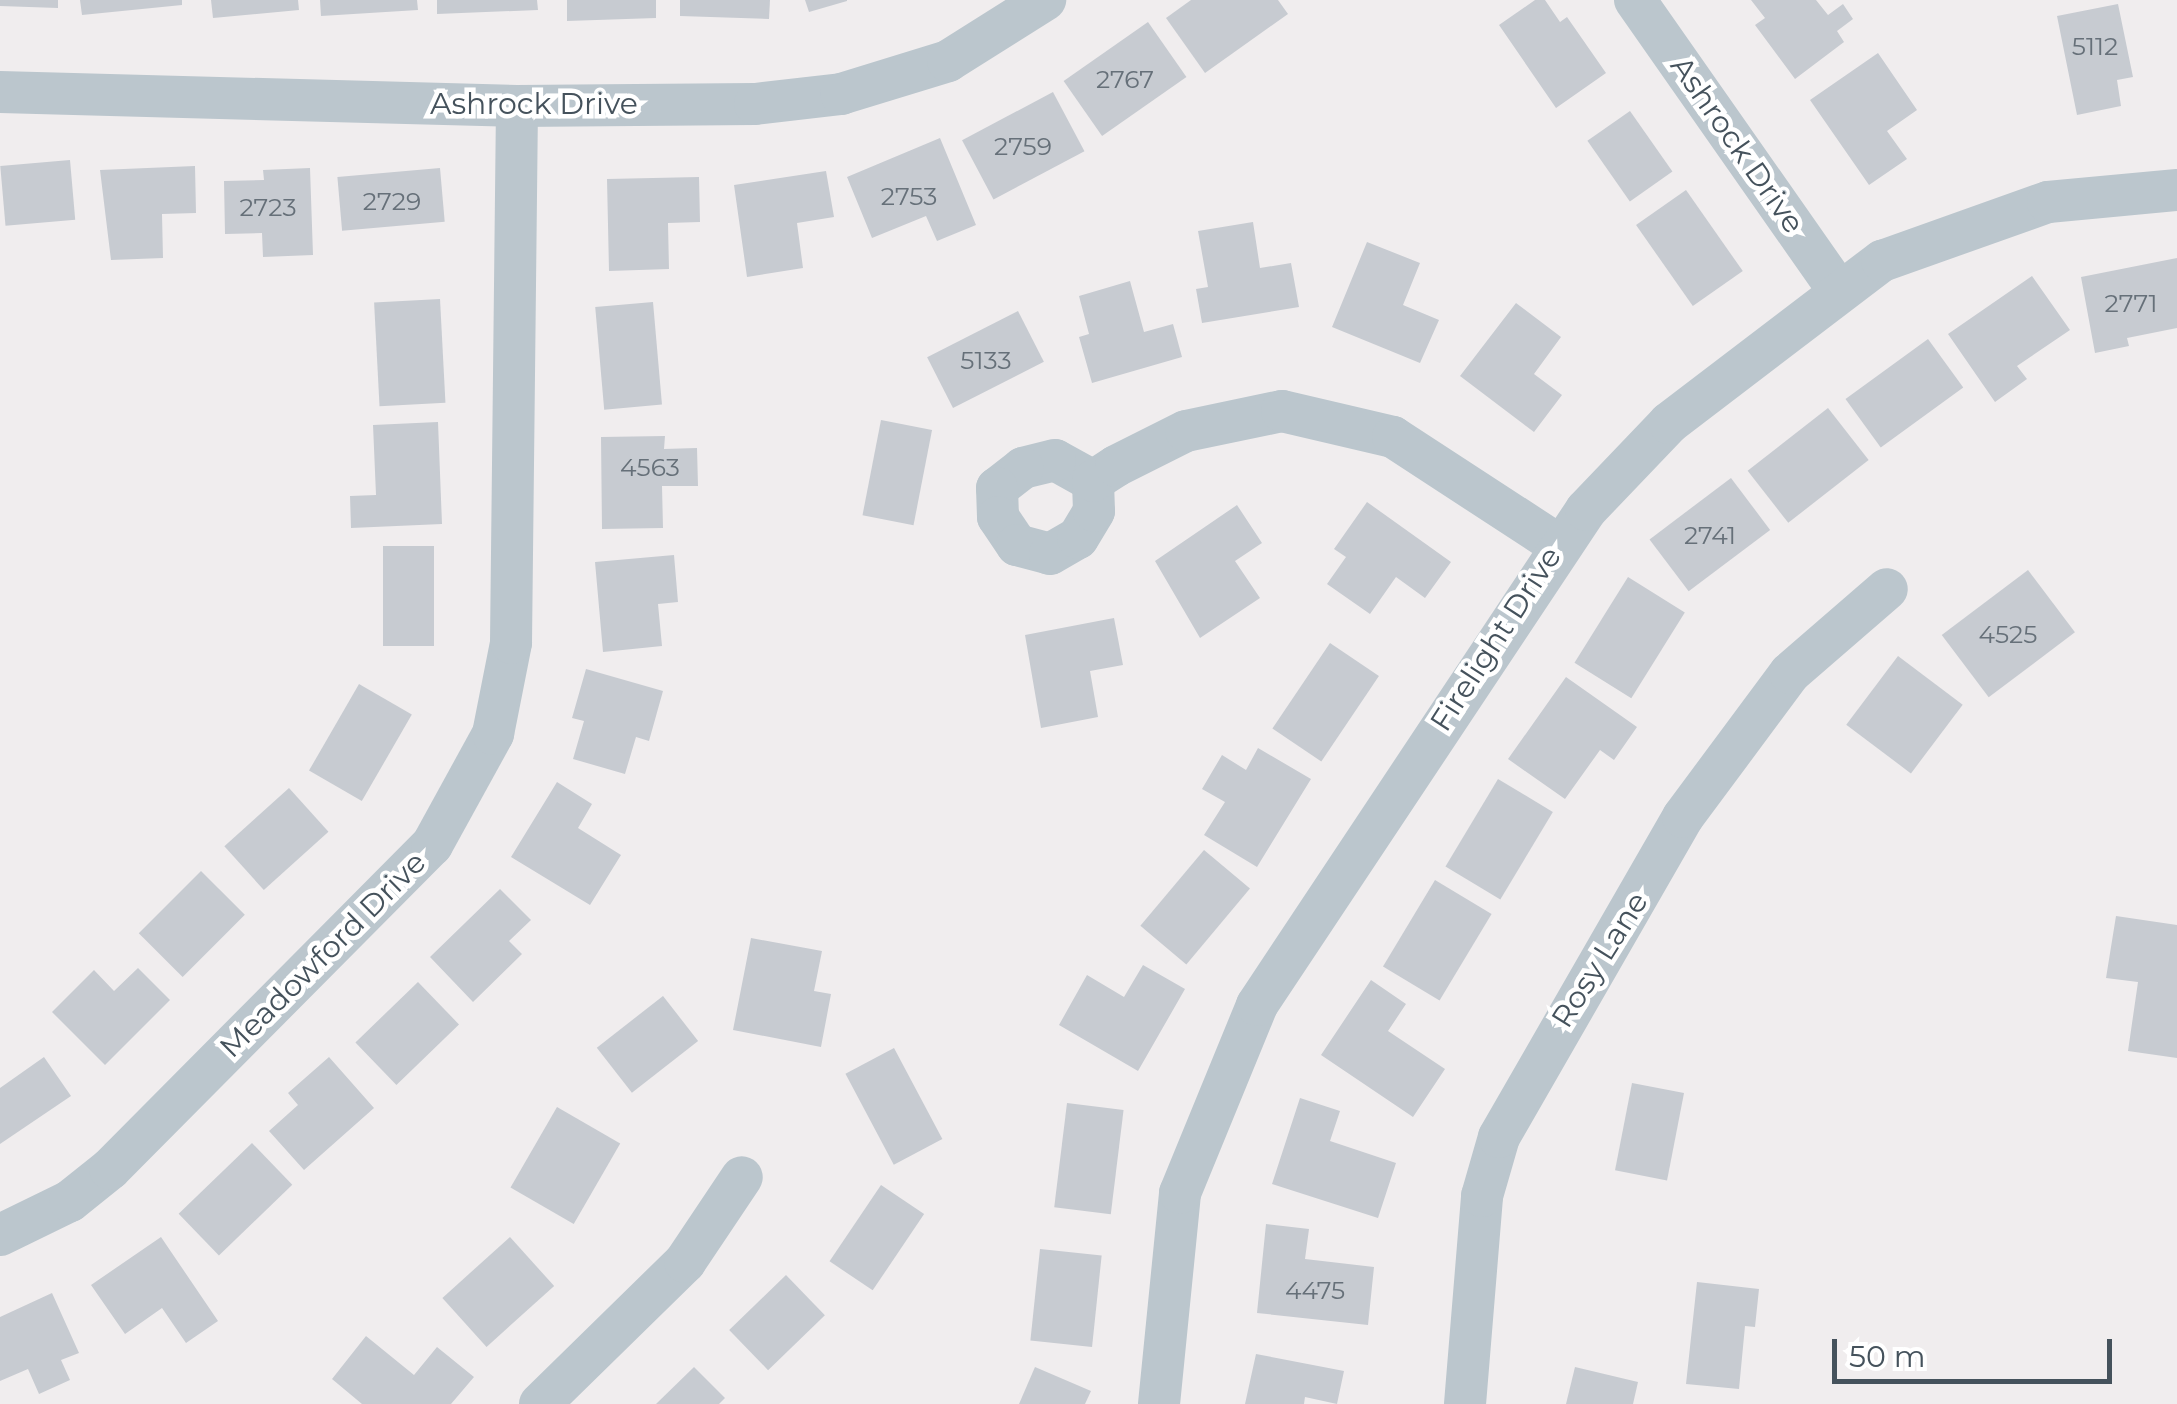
<!DOCTYPE html>
<html>
<head>
<meta charset="utf-8">
<style>
	body { margin:0 }
	#map { position:relative; width:2177px; height:1404px; overflow:hidden; background:#f0edee; font-family:Montserrat,sans-serif }
	div>[style] { position:absolute }
	.building>* { inset:0; background:#c7cbd1; transform-origin:0 0 }
	.minor>* { height:42px; margin:-21px; padding:0 21px; transform-origin:21px; border-radius:21px; background:#bbc6cd }
	span { translate:-50% -50%; white-space:nowrap; text-align:center; line-height:1.15; -webkit-text-stroke:9px #fff; paint-order:stroke }
	.number-label { font-size:25px; color:#667079 }
	.number-label span { -webkit-text-stroke-width:0 }
	.street-label { font-size:30px; color:#45525c }
	.scale { position:absolute; left:1832px; top:1339px; width:280px; height:45px; box-sizing:border-box; border:5px solid #45525c; border-top:0; padding-left:12px; font-size:30px; line-height:35px; white-space:nowrap; color:#45525c; -webkit-text-stroke:8px #fff; paint-order:stroke }
</style>
</head>
<body>
<div id="map">
	<div class="building">
		<i style="clip-path:polygon(0 0,58px 0,58px 8px,0 6px)"></i>
		<i style="clip-path:polygon(80px 0,182px 0,182px 5px,82px 15px)"></i>
		<i style="clip-path:polygon(211px 0,298px 0,299px 10px,213px 18px)"></i>
		<i style="clip-path:polygon(320px 0,417px 0,418px 10px,321px 16px)"></i>
		<i style="clip-path:polygon(437px 0,537px 0,538px 10px,437px 14px)"></i>
		<i style="clip-path:polygon(567px 0,656px 0,656px 18px,567px 21px)"></i>
		<i style="clip-path:polygon(680px 0,770px 0,769px 19px,680px 16px)"></i>
		<i style="clip-path:polygon(805px 0,847px 0,847px 1px,809px 12px)"></i>
		<i style="clip-path:polygon(1191px 0,1278px 0,1288px 14px,1205px 73px,1166px 18px)"></i>
		<i style="clip-path:polygon(1535px 0,1545px 0,1560px 22px,1567px 17px,1606px 73px,1556px 108px,1499px 25px)"></i>
		<i style="clip-path:polygon(1751px 0,1816px 0,1828px 15px,1843px 4px,1853px 19px,1837px 31px,1844px 42px,1795px 79px,1755px 25px,1765px 18px)"></i>
		<i style="clip-path:polygon(2118px 4px,2133px 77px,2117px 80px,2121px 106px,2077px 115px,2057px 16px)"></i>
		<i style="left:1148px;top:22px;width:67px;height:103px;rotate:55deg"></i>
		<i style="clip-path:polygon(1878px 53px,1917px 110px,1887px 131px,1907px 159px,1869px 185px,1810px 100px)"></i>
		<i style="left:1053px;top:92px;width:67px;height:103px;rotate:62deg"></i>
		<i style="left:1630px;top:111px;width:74px;height:52px;rotate:55deg"></i>
		<i style="clip-path:polygon(940px 138px,976px 225px,937px 241px,926px 216px,872px 238px,847px 177px)"></i>
		<i style="left:70px;top:160px;width:60px;height:70px;rotate:85deg"></i>
		<i style="clip-path:polygon(195px 166px,196px 213px,162px 214px,163px 258px,111px 260px,100px 170px)"></i>
		<i style="clip-path:polygon(310px 168px,313px 255px,263px 257px,262px 233px,225px 234px,224px 181px,264px 180px,263px 170px)"></i>
		<i style="left:440px;top:168px;width:54px;height:103px;rotate:85deg"></i>
		<i style="clip-path:polygon(826px 171px,834px 217px,797px 223px,803px 268px,747px 277px,734px 185px)"></i>
		<i style="clip-path:polygon(699px 177px,700px 222px,668px 223px,669px 269px,609px 271px,607px 179px)"></i>
		<i style="left:1686px;top:190px;width:99px;height:61px;rotate:55deg"></i>
		<i style="clip-path:polygon(1253px 222px,1260px 268px,1291px 263px,1299px 307px,1202px 323px,1196px 289px,1208px 287px,1198px 231px)"></i>
		<i style="clip-path:polygon(1367px 242px,1420px 263px,1403px 305px,1439px 320px,1420px 363px,1332px 327px)"></i>
		<i style="clip-path:polygon(2177px 258px,2177px 328px,2127px 338px,2129px 346px,2095px 353px,2081px 277px)"></i>
		<i style="clip-path:polygon(2032px 276px,2070px 330px,2017px 366px,2027px 379px,1995px 402px,1948px 334px)"></i>
		<i style="clip-path:polygon(1130px 281px,1144px 332px,1173px 324px,1182px 357px,1092px 383px,1079px 337px,1089px 334px,1079px 296px)"></i>
		<i style="left:440px;top:299px;width:104px;height:66px;rotate:87deg"></i>
		<i style="left:653px;top:302px;width:103px;height:58px;rotate:85deg"></i>
		<i style="clip-path:polygon(1516px 303px,1561px 337px,1534px 374px,1562px 395px,1534px 432px,1460px 376px)"></i>
		<i style="left:1018px;top:311px;width:57px;height:102px;rotate:63deg"></i>
		<i style="left:1928px;top:339px;width:60px;height:102px;rotate:54deg"></i>
		<i style="left:1828px;top:408px;width:66px;height:102px;rotate:52deg"></i>
		<i style="left:881px;top:420px;width:52px;height:97px;rotate:11deg"></i>
		<i style="clip-path:polygon(438px 422px,442px 524px,351px 528px,350px 496px,376px 495px,373px 425px)"></i>
		<i style="clip-path:polygon(665px 436px,664px 449px,697px 448px,698px 486px,662px 486px,663px 528px,602px 529px,601px 437px)"></i>
		<i style="left:1731px;top:478px;width:65px;height:102px;rotate:53deg"></i>
		<i style="clip-path:polygon(1367px 502px,1451px 562px,1425px 598px,1396px 577px,1370px 614px,1327px 584px,1346px 557px,1334px 549px)"></i>
		<i style="clip-path:polygon(1237px 505px,1262px 543px,1235px 561px,1260px 598px,1200px 638px,1155px 561px)"></i>
		<i style="left:383px;top:546px;width:51px;height:100px"></i>
		<i style="clip-path:polygon(674px 555px,678px 602px,658px 604px,662px 646px,603px 652px,595px 562px)"></i>
		<i style="left:2028px;top:570px;width:78px;height:108px;rotate:53deg"></i>
		<i style="left:1628px;top:577px;width:67px;height:101px;rotate:32deg"></i>
		<i style="clip-path:polygon(1114px 618px,1123px 665px,1090px 671px,1098px 717px,1041px 728px,1025px 635px)"></i>
		<i style="left:1330px;top:643px;width:59px;height:103px;rotate:34deg"></i>
		<i style="left:1898px;top:656px;width:81px;height:86px;rotate:37deg"></i>
		<i style="clip-path:polygon(586px 669px,663px 691px,649px 741px,636px 737px,625px 774px,573px 759px,584px 721px,572px 718px)"></i>
		<i style="clip-path:polygon(1566px 677px,1637px 727px,1614px 760px,1600px 750px,1565px 799px,1508px 759px)"></i>
		<i style="left:359px;top:684px;width:61px;height:100px;rotate:30deg"></i>
		<i style="clip-path:polygon(1258px 748px,1311px 779px,1257px 867px,1204px 835px,1225px 802px,1202px 789px,1222px 755px,1246px 770px)"></i>
		<i style="left:1498px;top:779px;width:64px;height:102px;rotate:31deg"></i>
		<i style="clip-path:polygon(557px 782px,592px 804px,578px 828px,621px 855px,590px 905px,511px 857px)"></i>
		<i style="left:289px;top:788px;width:59px;height:87px;rotate:48deg"></i>
		<i style="left:1204px;top:850px;width:60px;height:99px;rotate:40deg"></i>
		<i style="left:201px;top:871px;width:62px;height:88px;rotate:45deg"></i>
		<i style="left:1435px;top:880px;width:66px;height:101px;rotate:31deg"></i>
		<i style="clip-path:polygon(500px 889px,531px 920px,509px 941px,522px 954px,473px 1002px,430px 957px)"></i>
		<i style="clip-path:polygon(2116px 916px,2177px 925px,2177px 1058px,2128px 1051px,2138px 982px,2106px 978px)"></i>
		<i style="clip-path:polygon(751px 938px,822px 951px,814px 991px,831px 994px,821px 1047px,733px 1030px)"></i>
		<i style="clip-path:polygon(1143px 965px,1185px 989px,1138px 1071px,1059px 1025px,1087px 975px,1124px 997px)"></i>
		<i style="clip-path:polygon(138px 968px,170px 1000px,105px 1065px,52px 1012px,94px 970px,114px 991px)"></i>
		<i style="clip-path:polygon(1371px 980px,1406px 1004px,1388px 1031px,1445px 1069px,1413px 1117px,1321px 1055px)"></i>
		<i style="left:418px;top:982px;width:59px;height:87px;rotate:46deg"></i>
		<i style="left:663px;top:996px;width:57px;height:84px;rotate:52deg"></i>
		<i style="left:894px;top:1048px;width:103px;height:55px;rotate:62deg"></i>
		<i style="clip-path:polygon(44px 1057px,71px 1096px,0 1144px,0 1088px)"></i>
		<i style="clip-path:polygon(329px 1057px,374px 1108px,304px 1170px,269px 1131px,298px 1105px,288px 1093px)"></i>
		<i style="left:1632px;top:1083px;width:53px;height:89px;rotate:11deg"></i>
		<i style="clip-path:polygon(1300px 1098px,1340px 1111px,1330px 1141px,1396px 1163px,1378px 1218px,1272px 1184px)"></i>
		<i style="left:1067px;top:1103px;width:57px;height:105px;rotate:7deg"></i>
		<i style="left:557px;top:1107px;width:73px;height:93px;rotate:30deg"></i>
		<i style="left:252px;top:1143px;width:58px;height:102px;rotate:46deg"></i>
		<i style="left:881px;top:1185px;width:52px;height:92px;rotate:34deg"></i>
		<i style="clip-path:polygon(1266px 1224px,1309px 1229px,1305px 1259px,1374px 1267px,1368px 1325px,1257px 1313px)"></i>
		<i style="clip-path:polygon(161px 1237px,218px 1321px,186px 1343px,162px 1308px,125px 1334px,91px 1285px)"></i>
		<i style="left:510px;top:1237px;width:66px;height:91px;rotate:48deg"></i>
		<i style="left:1040px;top:1249px;width:62px;height:92px;rotate:6deg"></i>
		<i style="left:786px;top:1275px;width:56px;height:79px;rotate:46deg"></i>
		<i style="clip-path:polygon(1697px 1282px,1759px 1289px,1755px 1327px,1745px 1326px,1739px 1389px,1686px 1384px)"></i>
		<i style="clip-path:polygon(52px 1293px,79px 1353px,61px 1360px,70px 1380px,39px 1394px,28px 1369px,0 1381px,0 1317px)"></i>
		<i style="clip-path:polygon(366px 1336px,414px 1375px,437px 1347px,474px 1377px,451px 1404px,362px 1404px,332px 1379px)"></i>
		<i style="clip-path:polygon(1256px 1354px,1344px 1371px,1337px 1404px,1305px 1397px,1304px 1404px,1245px 1404px)"></i>
		<i style="clip-path:polygon(694px 1367px,725px 1398px,719px 1404px,656px 1404px)"></i>
		<i style="clip-path:polygon(1035px 1367px,1091px 1391px,1085px 1404px,1019px 1404px)"></i>
		<i style="clip-path:polygon(1575px 1367px,1638px 1382px,1633px 1404px,1566px 1404px)"></i>
	</div>
	<div class="minor">
		<i style="left:1635px;top:0;width:355px;rotate:55deg"></i>
		<i style="left:0;top:92px;width:517px;rotate:1.55deg"></i>
		<i style="left:517px;top:106px;width:238px;rotate:-0.5deg"></i>
		<i style="left:755px;top:104px;width:87px;rotate:-6.6deg"></i>
		<i style="left:841px;top:94px;width:112px;rotate:-17.1deg"></i>
		<i style="left:948px;top:61px;width:115px;rotate:-32.2deg"></i>
		<i style="left:1093px;top:481px;width:43px;rotate:-151.1deg"></i>
		<i style="left:1055px;top:460px;width:33px;rotate:166deg"></i>
		<i style="left:1023px;top:468px;width:33px;rotate:142deg"></i>
		<i style="left:997px;top:488px;width:29px;rotate:88deg"></i>
		<i style="left:998px;top:517px;width:34px;rotate:56deg"></i>
		<i style="left:1017px;top:545px;width:34px;rotate:15deg"></i>
		<i style="left:1050px;top:554px;width:32px;rotate:-30deg"></i>
		<i style="left:1078px;top:538px;width:31px;rotate:-59deg"></i>
		<i style="left:1094px;top:511px;width:30px;rotate:-92deg"></i>
		<i style="left:1093px;top:481px;width:27px;rotate:-33deg"></i>
		<i style="left:1116px;top:466px;width:78px;rotate:-26.6deg"></i>
		<i style="left:1186px;top:431px;width:98px;rotate:-11.8deg"></i>
		<i style="left:1282px;top:411px;width:114px;rotate:13.2deg"></i>
		<i style="left:1393px;top:437px;width:196px;rotate:33.1deg"></i>
		<i style="left:0;top:1235px;width:78px;rotate:-25.9deg"></i>
		<i style="left:70px;top:1201px;width:51px;rotate:-38.7deg"></i>
		<i style="left:110px;top:1169px;width:457px;rotate:-45.2deg"></i>
		<i style="left:432px;top:845px;width:127px;rotate:-61.2deg"></i>
		<i style="left:493px;top:734px;width:93px;rotate:-78.8deg"></i>
		<i style="left:511px;top:643px;width:537px;rotate:-89.36deg"></i>
		<i style="left:540px;top:1404px;width:203px;rotate:-44.4deg"></i>
		<i style="left:685px;top:1262px;width:102px;rotate:-56.2deg"></i>
		<i style="left:1159px;top:1404px;width:212px;rotate:-84.3deg"></i>
		<i style="left:1180px;top:1193px;width:203px;rotate:-67.7deg"></i>
		<i style="left:1257px;top:1005px;width:594px;rotate:-56.39deg"></i>
		<i style="left:1586px;top:510px;width:120px;rotate:-46.3deg"></i>
		<i style="left:1669px;top:423px;width:268px;rotate:-37.3deg"></i>
		<i style="left:1882px;top:261px;width:176px;rotate:-19.6deg"></i>
		<i style="left:2048px;top:202px;width:130px;rotate:-5.3deg"></i>
		<i style="left:1465px;top:1404px;width:209px;rotate:-85.3deg"></i>
		<i style="left:1482px;top:1196px;width:61px;rotate:-73.9deg"></i>
		<i style="left:1499px;top:1137px;width:369px;rotate:-60.1deg"></i>
		<i style="left:1683px;top:817px;width:179px;rotate:-53.4deg"></i>
		<i style="left:1790px;top:673px;width:128px;rotate:-40.9deg"></i>
	</div>
	<div class="number-label">
		<span style="left:2095px;top:46px">5112</span>
		<span style="left:1125px;top:79px">2767</span>
		<span style="left:1023px;top:146px">2759</span>
		<span style="left:909px;top:196px">2753</span>
		<span style="left:392px;top:201px">2729</span>
		<span style="left:268px;top:207px">2723</span>
		<span style="left:2131px;top:303px">2771</span>
		<span style="left:986px;top:360px">5133</span>
		<span style="left:650px;top:467px">4563</span>
		<span style="left:1710px;top:535px">2741</span>
		<span style="left:2008px;top:634px">4525</span>
		<span style="left:1315px;top:1290px">4475</span>
	</div>
	<div class="street-label">
		<span style="left:534px;top:104px">Ashrock Drive</span>
		<span style="left:1737px;top:145px;rotate:55deg">Ashrock Drive</span>
		<span style="left:1496px;top:639px;rotate:-57deg">Firelight Drive</span>
		<span style="left:323px;top:955px;rotate:-45deg">Meadowford Drive</span>
		<span style="left:1600px;top:960px;rotate:-58deg">Rosy Lane</span>
	</div>
	<div class="scale">50 m</div>
</div>
</body>
</html>
